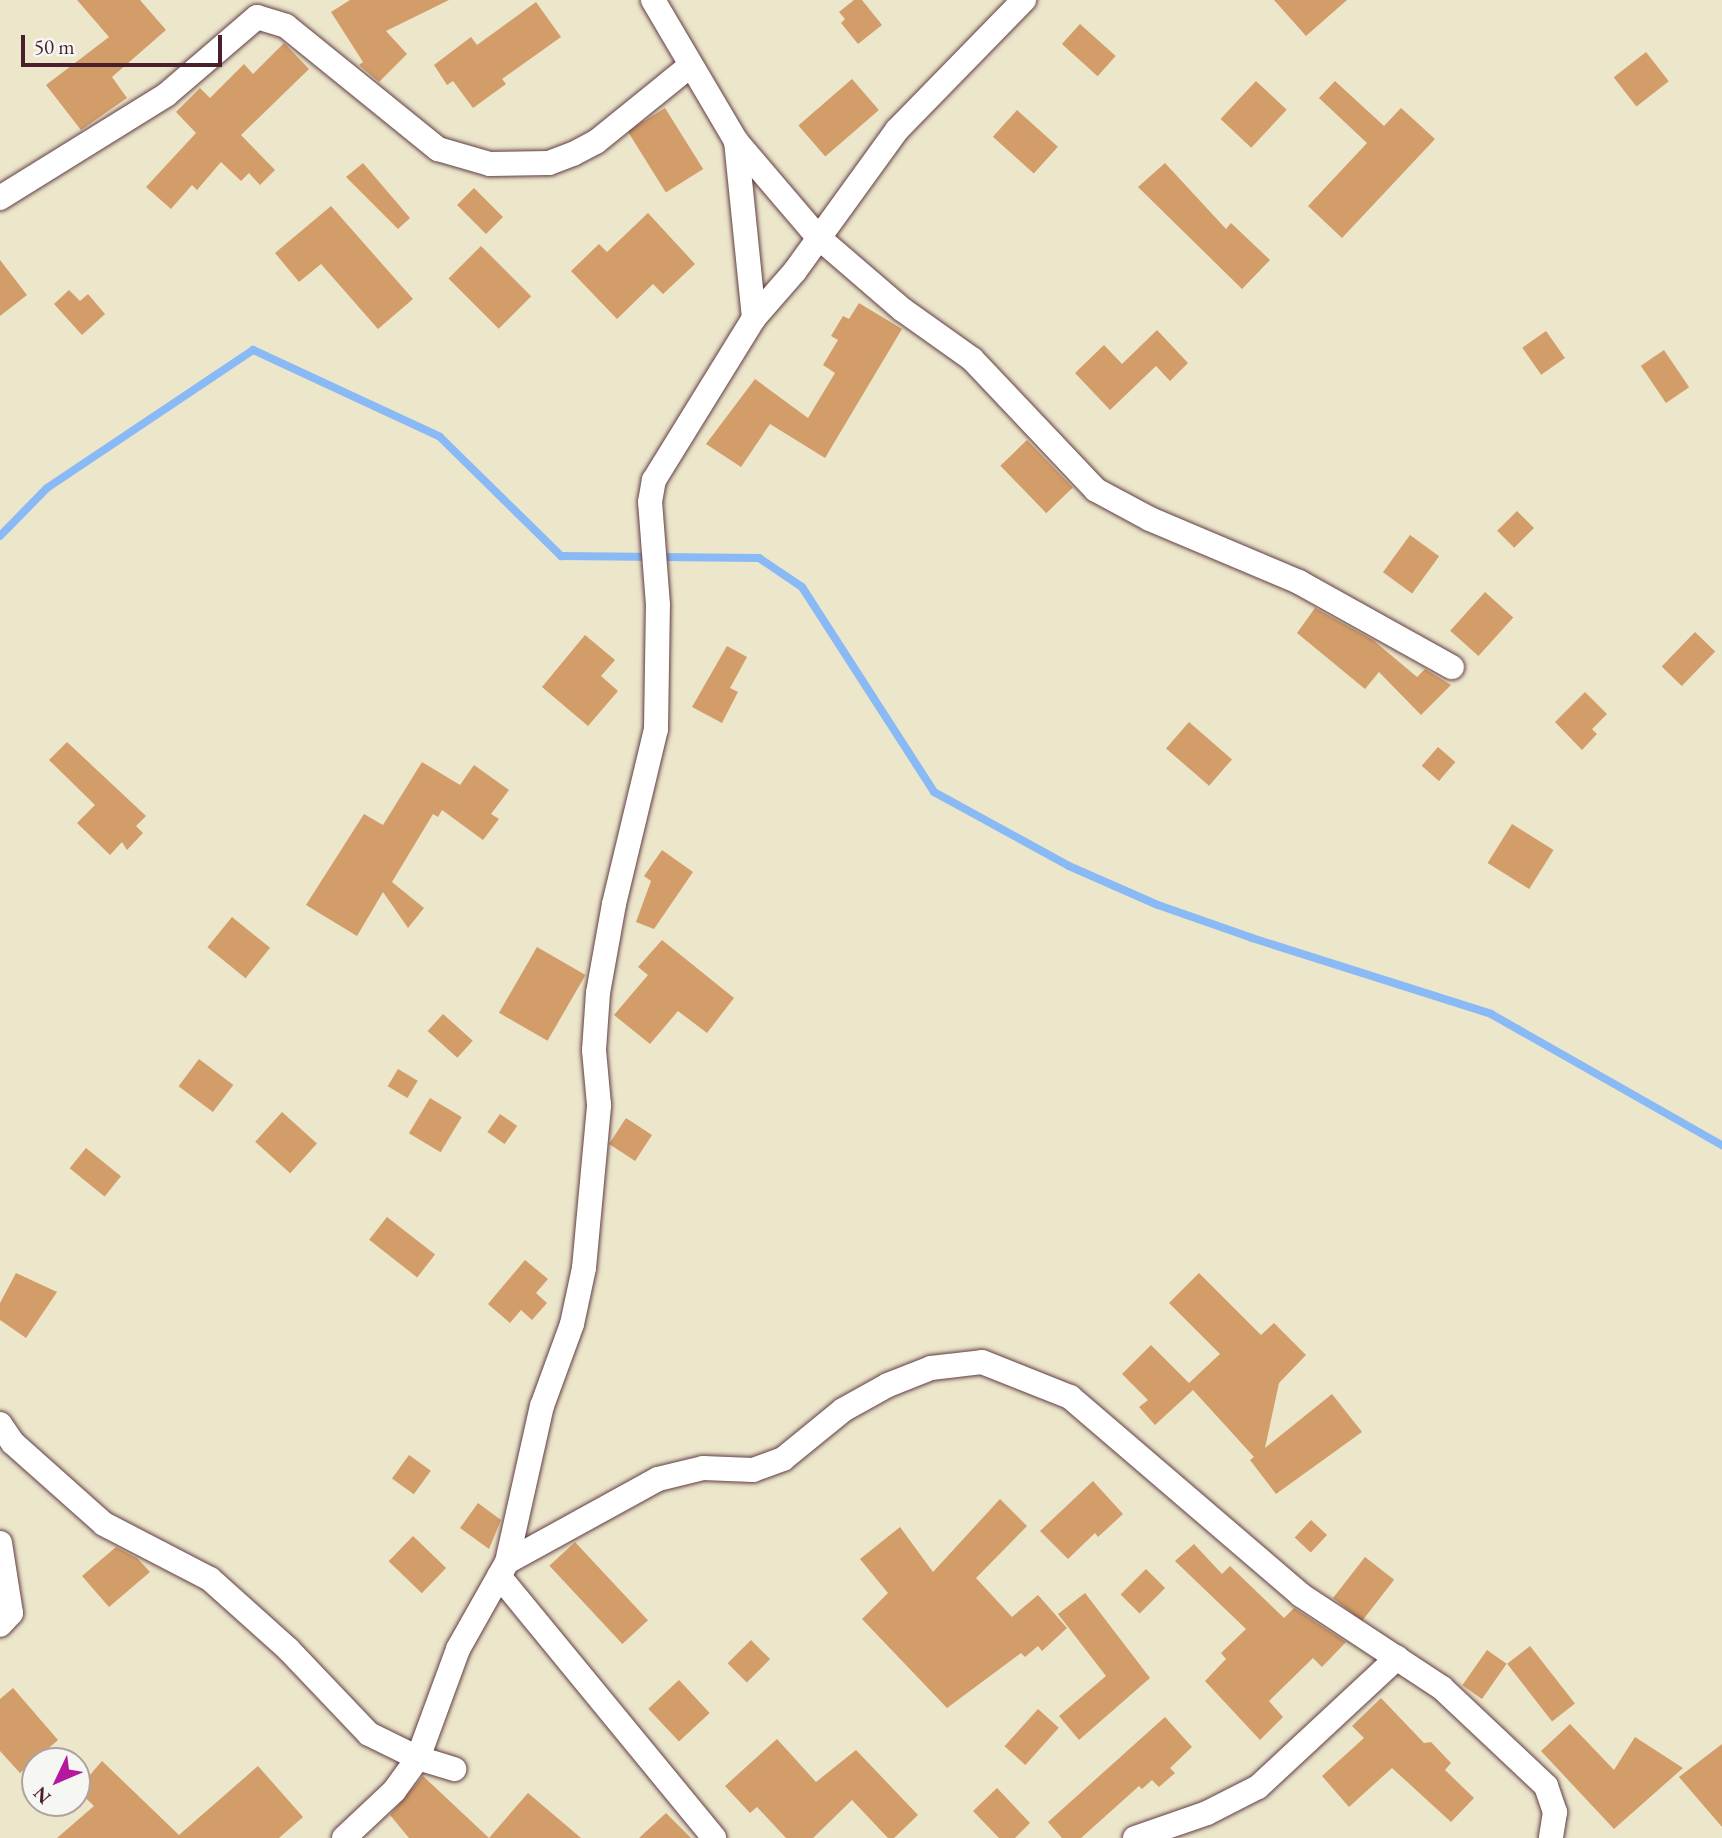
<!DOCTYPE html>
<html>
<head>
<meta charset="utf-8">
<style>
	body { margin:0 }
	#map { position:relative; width:1722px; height:1838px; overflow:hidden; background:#ece6cb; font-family:"EB Garamond",serif }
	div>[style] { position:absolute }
	.stream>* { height:8px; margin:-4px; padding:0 4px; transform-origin:4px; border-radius:4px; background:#8abaf6 }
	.building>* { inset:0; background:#d39d69; transform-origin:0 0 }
	.roads { filter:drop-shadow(0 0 2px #623d43) drop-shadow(0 0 2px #623d43) }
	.street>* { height:24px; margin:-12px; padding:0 12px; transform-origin:12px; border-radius:12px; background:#fff }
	span { translate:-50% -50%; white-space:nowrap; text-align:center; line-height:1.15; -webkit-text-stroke:6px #f6f6f2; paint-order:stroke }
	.north { position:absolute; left:21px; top:1747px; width:70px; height:70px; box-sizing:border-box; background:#f6f6f2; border:2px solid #b1a0a2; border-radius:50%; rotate:226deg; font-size:19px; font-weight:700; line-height:28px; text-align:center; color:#4a1f2b }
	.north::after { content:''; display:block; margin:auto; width:24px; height:32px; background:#b5179e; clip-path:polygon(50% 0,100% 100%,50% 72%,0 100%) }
	.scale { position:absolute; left:21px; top:35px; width:201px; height:32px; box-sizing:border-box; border:4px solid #4a1f2b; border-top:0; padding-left:9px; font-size:21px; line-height:24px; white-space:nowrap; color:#4a1f2b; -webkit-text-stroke:5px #f6f6f2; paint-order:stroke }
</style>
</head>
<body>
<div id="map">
	<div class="stream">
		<i style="left:0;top:536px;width:67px;rotate:-45.6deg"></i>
		<i style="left:47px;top:488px;width:248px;rotate:-33.8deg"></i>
		<i style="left:253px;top:350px;width:206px;rotate:24.9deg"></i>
		<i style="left:440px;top:437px;width:170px;rotate:44.5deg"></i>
		<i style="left:561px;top:556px;width:198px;rotate:0.6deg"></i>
		<i style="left:759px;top:558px;width:52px;rotate:34deg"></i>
		<i style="left:802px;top:587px;width:244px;rotate:57.2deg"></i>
		<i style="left:934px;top:792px;width:154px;rotate:28.7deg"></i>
		<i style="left:1069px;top:866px;width:97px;rotate:23.7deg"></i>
		<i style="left:1158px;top:905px;width:100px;rotate:19.3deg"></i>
		<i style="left:1252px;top:938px;width:251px;rotate:17.6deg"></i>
		<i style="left:1491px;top:1014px;width:266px;rotate:29.6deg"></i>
	</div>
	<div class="building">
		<i style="clip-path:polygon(77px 0,140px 0,166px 30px,112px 77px,127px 98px,81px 130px,46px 85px,109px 37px)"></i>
		<i style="clip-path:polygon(350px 0,449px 0,386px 31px,407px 54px,379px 82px,359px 65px,363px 62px,331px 12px)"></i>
		<i style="clip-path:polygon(854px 0,862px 0,882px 25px,858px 44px,841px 23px,845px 19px,839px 12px)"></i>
		<i style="clip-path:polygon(1274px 0,1347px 0,1306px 36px)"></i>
		<i style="clip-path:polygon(536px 2px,561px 37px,502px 79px,506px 84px,473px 108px,453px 81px,447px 85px,434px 65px,471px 37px,477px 45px)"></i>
		<i style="left:1080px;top:24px;width:48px;height:27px;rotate:42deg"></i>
		<i style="clip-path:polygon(284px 43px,309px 69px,241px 135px,275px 170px,260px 185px,249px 173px,241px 181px,221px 162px,197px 190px,192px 185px,171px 209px,146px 187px,196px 133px,176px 112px,200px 88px,210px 98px,244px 64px,253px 74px)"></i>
		<i style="left:1646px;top:52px;width:37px;height:41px;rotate:52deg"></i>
		<i style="left:852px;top:79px;width:41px;height:71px;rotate:49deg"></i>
		<i style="left:1256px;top:81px;width:42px;height:52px;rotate:43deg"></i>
		<i style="clip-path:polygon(1335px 81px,1384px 126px,1401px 108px,1435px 139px,1342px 238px,1308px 206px,1367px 143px,1319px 98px)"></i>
		<i style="left:665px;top:108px;width:72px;height:44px;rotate:58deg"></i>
		<i style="left:1017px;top:110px;width:55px;height:36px;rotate:42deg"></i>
		<i style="clip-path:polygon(363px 163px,410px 218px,398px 229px,346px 177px)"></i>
		<i style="clip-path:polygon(1165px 163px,1226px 229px,1231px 223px,1270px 260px,1242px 289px,1138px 187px)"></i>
		<i style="left:474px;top:188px;width:41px;height:24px;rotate:45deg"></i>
		<i style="clip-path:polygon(331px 206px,413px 299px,378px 329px,321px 264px,299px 282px,275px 253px)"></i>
		<i style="clip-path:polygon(648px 213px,695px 264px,663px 294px,653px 284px,617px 319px,571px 271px,599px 244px,607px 252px)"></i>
		<i style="left:481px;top:246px;width:71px;height:46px;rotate:45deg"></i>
		<i style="clip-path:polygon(0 260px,27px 295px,0 316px)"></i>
		<i style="clip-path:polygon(69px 290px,80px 301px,88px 294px,105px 314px,82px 335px,54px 304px)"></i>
		<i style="clip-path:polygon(859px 303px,902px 329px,825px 458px,770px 424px,741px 467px,706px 444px,755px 379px,808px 418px,835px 373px,823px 365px,838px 340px,831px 336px,843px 316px,849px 319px)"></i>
		<i style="clip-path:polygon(1157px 330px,1188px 363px,1170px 381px,1156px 366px,1110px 410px,1075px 373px,1104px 345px,1122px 364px)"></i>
		<i style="left:1546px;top:331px;width:33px;height:29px;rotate:55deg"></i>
		<i style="left:1664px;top:350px;width:45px;height:28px;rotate:56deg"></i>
		<i style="left:1027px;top:440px;width:66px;height:37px;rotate:46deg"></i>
		<i style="left:1517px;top:511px;width:24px;height:28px;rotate:45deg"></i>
		<i style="left:1410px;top:535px;width:36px;height:46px;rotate:36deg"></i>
		<i style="left:1485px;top:592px;width:38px;height:52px;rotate:42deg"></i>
		<i style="clip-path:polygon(1315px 608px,1373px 640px,1417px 677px,1425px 669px,1451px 685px,1421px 715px,1379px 672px,1365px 689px,1297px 633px)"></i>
		<i style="left:1695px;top:632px;width:28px;height:48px;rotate:44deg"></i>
		<i style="clip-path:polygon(585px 635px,615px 660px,601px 676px,618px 691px,588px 726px,542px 687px)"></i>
		<i style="clip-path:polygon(727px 646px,747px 657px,730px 688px,738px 692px,722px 723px,692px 707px)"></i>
		<i style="clip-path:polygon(1585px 692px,1607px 714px,1592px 729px,1597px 734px,1582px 750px,1555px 722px)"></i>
		<i style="left:1189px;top:722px;width:57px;height:35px;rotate:41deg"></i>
		<i style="clip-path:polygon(67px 742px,146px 816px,136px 826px,143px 833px,127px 850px,122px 842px,110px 855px,77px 823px,95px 805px,49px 760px)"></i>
		<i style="left:1438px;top:747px;width:23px;height:25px;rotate:41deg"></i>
		<i style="clip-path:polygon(422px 762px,460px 785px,474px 765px,509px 790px,491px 814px,499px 819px,483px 840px,442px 810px,438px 817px,433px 814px,392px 882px,424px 908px,408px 928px,383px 892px,357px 936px,306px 905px,364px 814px,383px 825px)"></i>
		<i style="left:1512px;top:824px;width:49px;height:46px;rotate:32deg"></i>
		<i style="clip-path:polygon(662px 850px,693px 872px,654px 929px,636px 922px,651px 881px,644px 876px)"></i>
		<i style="left:232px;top:917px;width:49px;height:39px;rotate:39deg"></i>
		<i style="clip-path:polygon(662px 940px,734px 998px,707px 1033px,678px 1011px,650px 1044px,614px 1015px,648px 975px,638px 967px)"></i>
		<i style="left:537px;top:947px;width:56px;height:76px;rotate:30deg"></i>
		<i style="left:443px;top:1014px;width:40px;height:23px;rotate:42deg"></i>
		<i style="left:199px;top:1059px;width:43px;height:34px;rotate:37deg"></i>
		<i style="left:398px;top:1069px;width:23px;height:20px;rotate:31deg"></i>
		<i style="left:430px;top:1098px;width:37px;height:41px;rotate:31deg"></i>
		<i style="left:282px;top:1112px;width:47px;height:40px;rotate:42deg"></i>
		<i style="left:500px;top:1114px;width:21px;height:22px;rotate:35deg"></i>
		<i style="left:626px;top:1118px;width:31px;height:31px;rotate:33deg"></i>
		<i style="left:86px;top:1148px;width:45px;height:26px;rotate:39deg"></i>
		<i style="left:387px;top:1217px;width:61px;height:29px;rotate:38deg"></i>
		<i style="clip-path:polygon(525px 1260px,548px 1279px,536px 1293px,547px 1303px,532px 1320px,521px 1310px,510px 1323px,488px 1304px)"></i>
		<i style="clip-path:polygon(16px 1273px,57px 1292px,26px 1338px,0 1320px,0 1303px)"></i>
		<i style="clip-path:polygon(1199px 1273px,1261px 1335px,1274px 1323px,1306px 1355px,1279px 1383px,1265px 1448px,1332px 1394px,1362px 1432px,1276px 1494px,1250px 1460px,1254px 1457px,1193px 1390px,1155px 1425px,1139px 1407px,1148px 1400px,1122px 1374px,1151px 1345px,1189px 1383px,1220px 1354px,1169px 1303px)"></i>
		<i style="left:409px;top:1455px;width:27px;height:29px;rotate:36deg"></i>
		<i style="clip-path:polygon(1093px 1481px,1123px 1514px,1098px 1537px,1095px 1533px,1068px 1559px,1040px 1531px)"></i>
		<i style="clip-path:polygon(1000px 1499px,1027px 1526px,976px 1578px,1012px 1617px,1038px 1595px,1067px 1628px,1042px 1651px,1038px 1646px,1025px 1657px,1021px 1653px,947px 1708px,862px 1619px,888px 1593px,860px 1559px,900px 1527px,933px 1572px)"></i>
		<i style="clip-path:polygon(478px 1503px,501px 1520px,489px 1549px,460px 1528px)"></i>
		<i style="left:1311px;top:1520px;width:22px;height:24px;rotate:43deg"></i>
		<i style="left:413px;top:1536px;width:46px;height:35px;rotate:44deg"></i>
		<i style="left:575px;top:1542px;width:107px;height:35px;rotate:47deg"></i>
		<i style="clip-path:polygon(1194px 1544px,1222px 1574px,1230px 1566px,1284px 1618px,1294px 1608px,1346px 1642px,1322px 1667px,1313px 1658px,1269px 1701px,1283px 1717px,1260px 1740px,1205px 1681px,1226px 1659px,1221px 1653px,1246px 1629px,1175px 1561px)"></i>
		<i style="clip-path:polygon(116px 1547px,137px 1558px,150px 1572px,109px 1607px,82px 1576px)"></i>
		<i style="left:1365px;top:1557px;width:37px;height:52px;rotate:38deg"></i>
		<i style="left:1146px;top:1569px;width:27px;height:36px;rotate:45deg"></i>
		<i style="clip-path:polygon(1085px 1593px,1150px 1678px,1079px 1740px,1059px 1716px,1106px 1676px,1058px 1614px)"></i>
		<i style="left:751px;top:1640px;width:27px;height:33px;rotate:45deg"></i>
		<i style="left:1530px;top:1646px;width:73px;height:29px;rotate:52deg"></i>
		<i style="left:1487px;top:1650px;width:24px;height:43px;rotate:35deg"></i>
		<i style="left:679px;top:1680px;width:45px;height:42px;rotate:47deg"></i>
		<i style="clip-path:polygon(13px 1688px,58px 1740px,20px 1773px,0 1751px,0 1699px)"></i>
		<i style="clip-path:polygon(1381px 1698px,1424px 1743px,1431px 1742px,1451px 1763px,1445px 1770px,1474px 1798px,1451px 1822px,1392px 1768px,1349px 1807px,1322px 1776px,1364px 1738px,1352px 1726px)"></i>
		<i style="left:1038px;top:1709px;width:28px;height:50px;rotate:42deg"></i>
		<i style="clip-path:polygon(1165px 1717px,1192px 1747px,1170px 1768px,1175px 1773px,1159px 1787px,1152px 1780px,1142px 1789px,1139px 1786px,1081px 1838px,1062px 1838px,1048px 1822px)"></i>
		<i style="clip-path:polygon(1570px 1724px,1614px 1770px,1635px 1737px,1683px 1768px,1614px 1829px,1541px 1751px)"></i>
		<i style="clip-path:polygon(777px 1739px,816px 1782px,856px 1750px,918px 1815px,894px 1838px,888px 1838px,852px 1800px,813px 1838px,786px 1838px,757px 1807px,750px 1813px,725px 1786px)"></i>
		<i style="clip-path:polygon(1722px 1744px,1722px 1827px,1679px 1777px)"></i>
		<i style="clip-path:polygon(102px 1761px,179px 1835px,258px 1766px,303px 1817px,279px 1838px,57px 1838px,94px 1806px,77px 1790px)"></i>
		<i style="clip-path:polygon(423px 1776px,489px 1838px,409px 1838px,390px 1815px)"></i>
		<i style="clip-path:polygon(997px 1788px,1030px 1823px,1015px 1838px,999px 1838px,973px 1811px)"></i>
		<i style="clip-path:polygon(528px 1793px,581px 1838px,489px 1838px)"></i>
		<i style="clip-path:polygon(666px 1813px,691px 1838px,639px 1838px)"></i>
	</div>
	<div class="roads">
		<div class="street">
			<i style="left:653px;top:0;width:164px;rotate:59.5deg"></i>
			<i style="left:736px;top:141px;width:126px;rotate:49.5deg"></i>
			<i style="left:818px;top:237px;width:112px;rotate:40.7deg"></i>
			<i style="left:903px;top:310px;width:85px;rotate:35.4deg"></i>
			<i style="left:972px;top:359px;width:180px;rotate:46.6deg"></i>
			<i style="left:1096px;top:490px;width:61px;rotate:28.2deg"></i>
			<i style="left:1150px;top:519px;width:162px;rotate:22.9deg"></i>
			<i style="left:1299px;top:582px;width:175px;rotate:29.1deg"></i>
			<i style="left:0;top:198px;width:195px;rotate:-31.8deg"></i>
			<i style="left:166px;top:95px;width:120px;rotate:-40.6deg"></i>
			<i style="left:257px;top:17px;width:30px;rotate:17deg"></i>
			<i style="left:286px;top:26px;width:196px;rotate:39deg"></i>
			<i style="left:438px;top:149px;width:54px;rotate:16.1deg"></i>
			<i style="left:490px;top:164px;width:59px;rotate:-1deg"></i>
			<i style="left:549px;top:163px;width:26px;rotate:-21deg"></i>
			<i style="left:573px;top:154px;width:26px;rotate:-28deg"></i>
			<i style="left:596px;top:142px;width:122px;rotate:-39deg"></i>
			<i style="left:754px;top:318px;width:62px;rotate:-48.9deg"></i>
			<i style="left:795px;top:271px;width:174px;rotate:-54.1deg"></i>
			<i style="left:897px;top:130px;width:182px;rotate:-45.7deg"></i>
			<i style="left:0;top:1424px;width:23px;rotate:56deg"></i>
			<i style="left:13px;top:1443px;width:122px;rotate:41.7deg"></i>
			<i style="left:104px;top:1524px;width:119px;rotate:27.4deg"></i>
			<i style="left:210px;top:1579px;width:105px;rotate:41.9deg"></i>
			<i style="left:288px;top:1649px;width:117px;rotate:46.4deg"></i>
			<i style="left:369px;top:1734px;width:55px;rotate:26.1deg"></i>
			<i style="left:418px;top:1758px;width:38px;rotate:17deg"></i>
			<i style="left:0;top:1543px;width:71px;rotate:81.1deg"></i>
			<i style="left:11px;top:1613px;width:16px;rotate:133deg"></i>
			<i style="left:507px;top:1562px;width:160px;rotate:-77.4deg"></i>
			<i style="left:542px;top:1406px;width:87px;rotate:-69.9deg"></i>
			<i style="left:572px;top:1324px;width:57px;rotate:-77.9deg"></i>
			<i style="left:584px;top:1268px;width:164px;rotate:-84.7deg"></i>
			<i style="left:599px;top:1105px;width:55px;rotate:-95.2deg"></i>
			<i style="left:594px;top:1050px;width:57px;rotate:-86deg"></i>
			<i style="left:598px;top:993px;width:90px;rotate:-79.8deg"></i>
			<i style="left:614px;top:904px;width:180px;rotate:-76.5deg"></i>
			<i style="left:656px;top:729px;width:124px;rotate:-89.1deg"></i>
			<i style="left:658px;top:605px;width:103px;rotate:-94.4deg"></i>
			<i style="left:650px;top:502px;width:22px;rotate:-80deg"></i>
			<i style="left:654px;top:480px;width:190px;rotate:-58.3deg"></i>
			<i style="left:754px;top:318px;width:178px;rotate:-95.8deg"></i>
			<i style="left:499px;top:1576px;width:339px;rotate:50.6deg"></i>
			<i style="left:344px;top:1838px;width:69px;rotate:-43.2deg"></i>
			<i style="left:394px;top:1791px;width:41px;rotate:-54deg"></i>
			<i style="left:418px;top:1758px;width:116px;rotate:-69.8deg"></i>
			<i style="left:458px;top:1649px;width:100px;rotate:-60.6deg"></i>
			<i style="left:507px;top:1562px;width:172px;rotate:-28.8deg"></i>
			<i style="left:658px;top:1479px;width:46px;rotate:-13.7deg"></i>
			<i style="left:703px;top:1468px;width:50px;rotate:2.3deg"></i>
			<i style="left:753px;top:1470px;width:32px;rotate:-20deg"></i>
			<i style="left:783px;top:1459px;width:77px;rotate:-39.2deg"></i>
			<i style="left:843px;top:1410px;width:51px;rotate:-29.1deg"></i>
			<i style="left:888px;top:1385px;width:46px;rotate:-21.6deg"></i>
			<i style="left:931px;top:1368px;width:51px;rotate:-6.7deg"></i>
			<i style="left:982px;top:1362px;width:95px;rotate:21.7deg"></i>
			<i style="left:1070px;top:1397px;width:304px;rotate:40.6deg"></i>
			<i style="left:1301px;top:1595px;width:169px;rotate:33.4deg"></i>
			<i style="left:1442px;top:1688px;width:143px;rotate:43.3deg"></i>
			<i style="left:1546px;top:1786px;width:28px;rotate:71deg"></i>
			<i style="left:1555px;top:1812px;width:26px;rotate:99deg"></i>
			<i style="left:1135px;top:1838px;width:76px;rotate:-19.1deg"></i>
			<i style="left:1207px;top:1813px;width:57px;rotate:-27deg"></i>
			<i style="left:1258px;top:1787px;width:190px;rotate:-42.9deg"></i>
		</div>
	</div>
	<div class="north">N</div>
	<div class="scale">50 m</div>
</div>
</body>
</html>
